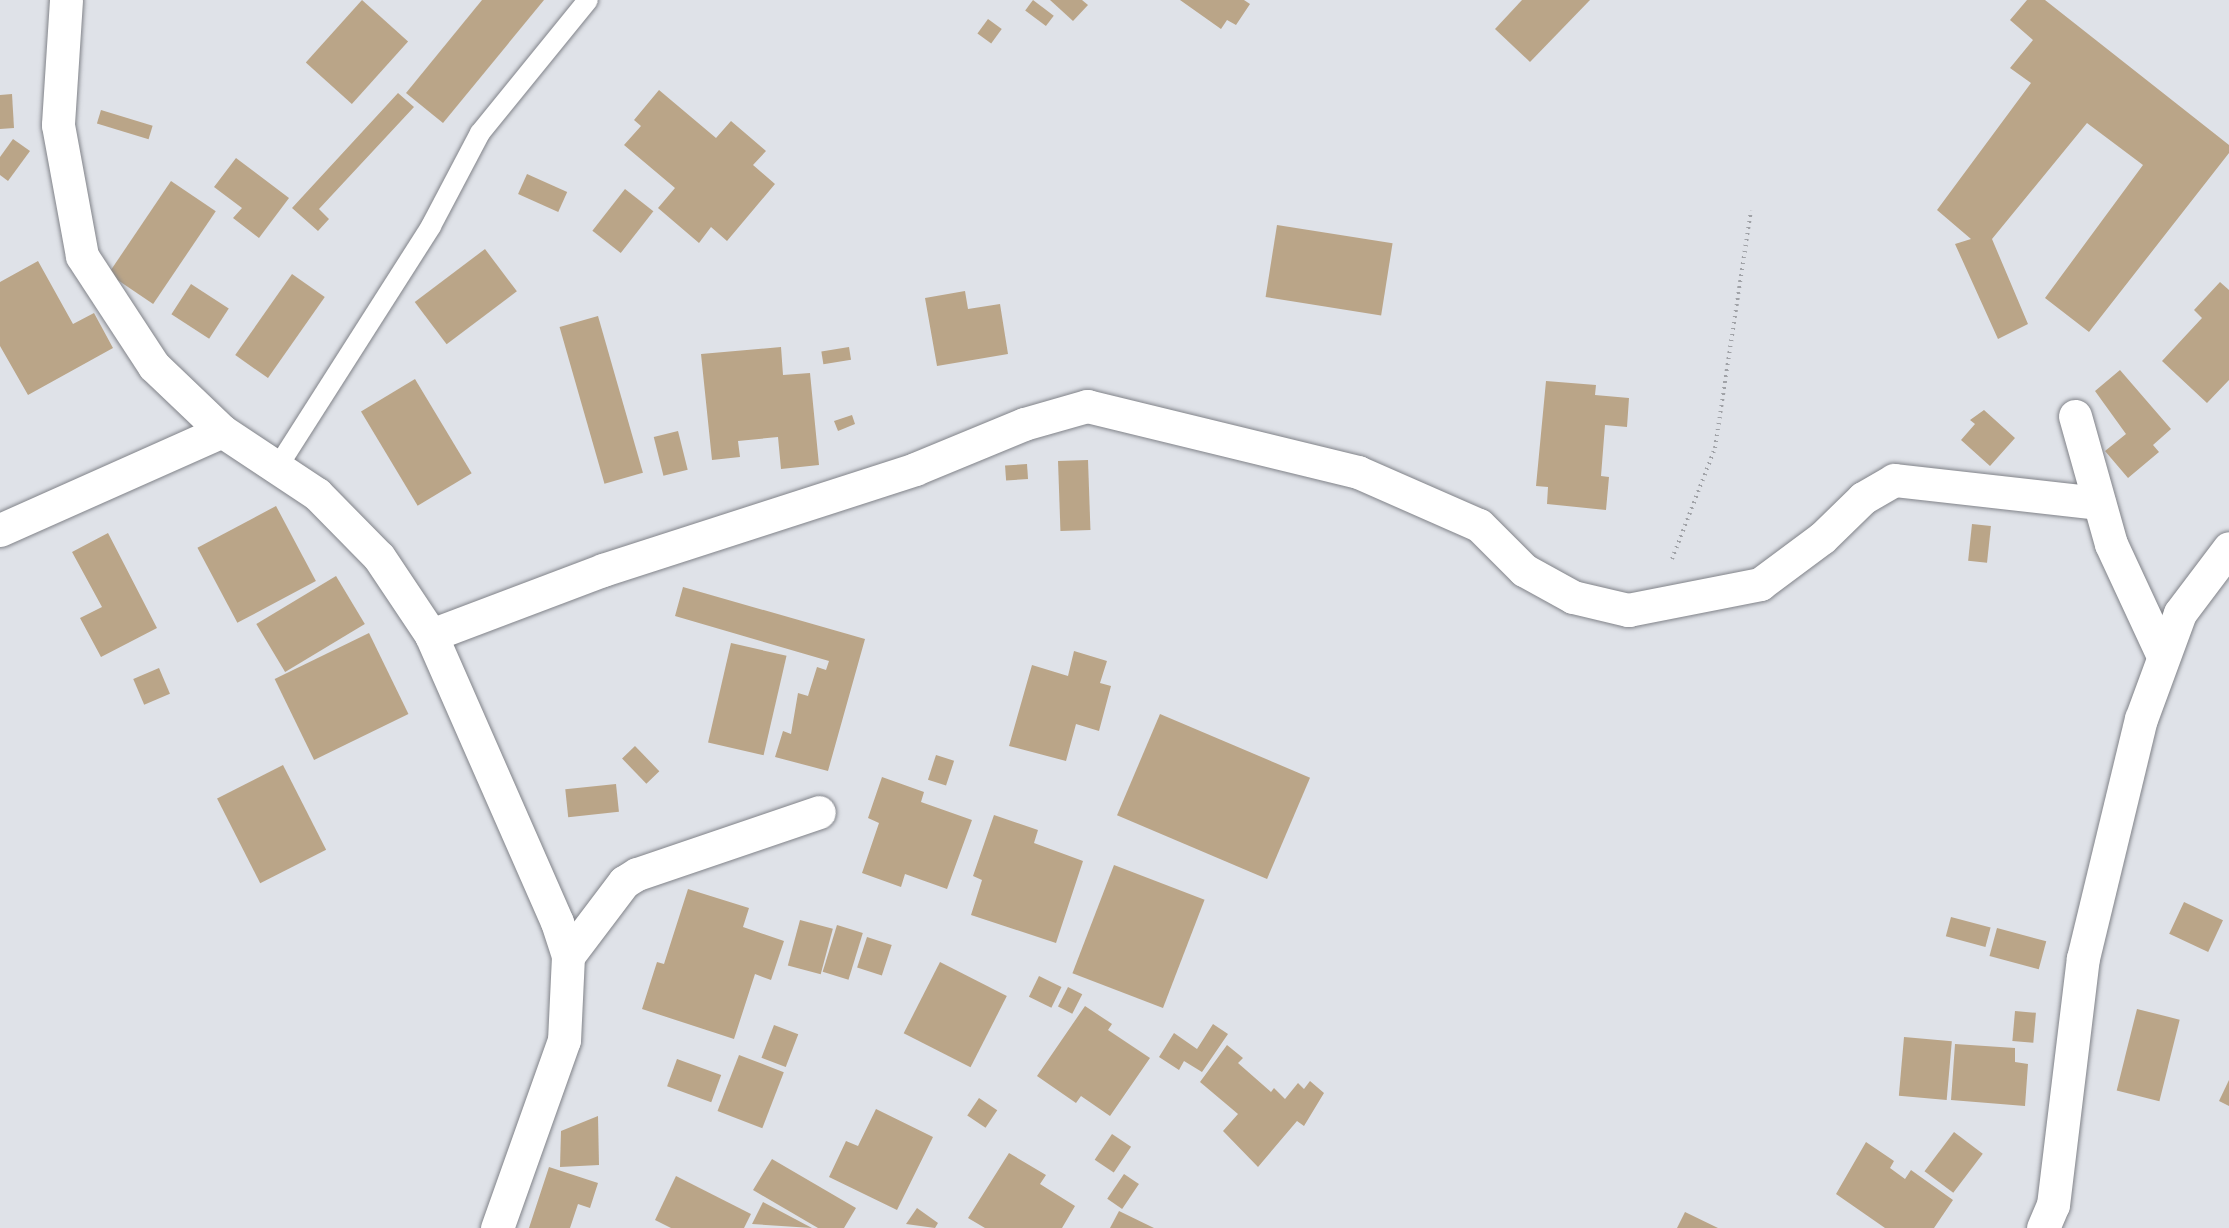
<!DOCTYPE html>
<html>
<head>
<meta charset="utf-8">
<style>
	body { margin:0 }
	#map { position:relative; width:2229px; height:1228px; overflow:hidden; background:#dfe2e8; font-family:"Sofia Sans Condensed",sans-serif }
	div>[style] { position:absolute }
	.building>* { inset:0; background:#baa588; transform-origin:0 0 }
	.path>* { height:4px; margin-top:-2px; transform-origin:0; background:repeating-linear-gradient(90deg,#a0a2a7 0 1.5px,transparent 0 6px) }
	.roads { filter:drop-shadow(0 0 2px #818389) drop-shadow(0 0 2px #818389) }
	.service>* { height:20px; margin:-10px; padding:0 10px; transform-origin:10px; border-radius:10px; background:#fff }
	.minor>* { height:33px; margin:-16.5px; padding:0 16.5px; transform-origin:16.5px; border-radius:16.5px; background:#fff }
	span { translate:-50% -50%; white-space:nowrap; text-align:center; line-height:1.15; -webkit-text-stroke:4.5px #fff; paint-order:stroke }
</style>
</head>
<body>
<div id="map">
	<div class="building">
		<i style="left:362px;top:0;width:62px;height:84px;rotate:42deg"></i>
		<i style="clip-path:polygon(482px 0,544px 0,443px 123px,406px 93px)"></i>
		<i style="left:1033px;top:0;width:26px;height:13px;rotate:37deg"></i>
		<i style="clip-path:polygon(1050px 0,1082px 0,1088px 5px,1073px 21px)"></i>
		<i style="clip-path:polygon(1180px 0,1244px 0,1250px 4px,1236px 25px,1227px 20px,1221px 29px)"></i>
		<i style="clip-path:polygon(1522px 0,1590px 0,1530px 62px,1495px 29px)"></i>
		<i style="clip-path:polygon(2027px 0,2045px 0,2229px 145px,2229px 153px,2089px 332px,2045px 298px,2143px 165px,2087px 123px,1992px 239px,2028px 324px,1998px 339px,1955px 244px,1971px 239px,1937px 210px,2031px 83px,2010px 68px,2033px 40px,2010px 20px)"></i>
		<i style="left:988px;top:19px;width:17px;height:18px;rotate:36deg"></i>
		<i style="clip-path:polygon(659px 90px,716px 138px,731px 121px,766px 151px,753px 165px,775px 184px,727px 241px,711px 227px,699px 243px,658px 208px,675px 188px,624px 145px,641px 126px,634px 120px)"></i>
		<i style="clip-path:polygon(398px 93px,414px 107px,319px 209px,329px 219px,318px 231px,292px 208px)"></i>
		<i style="clip-path:polygon(12px 94px,14px 128px,0 129px,0 95px)"></i>
		<i style="left:101px;top:110px;width:54px;height:14px;rotate:17deg"></i>
		<i style="clip-path:polygon(13px 139px,30px 151px,8px 181px,0 175px,0 157px)"></i>
		<i style="clip-path:polygon(236px 158px,289px 198px,259px 238px,233px 218px,242px 208px,214px 187px)"></i>
		<i style="left:527px;top:174px;width:44px;height:22px;rotate:24deg"></i>
		<i style="left:171px;top:181px;width:54px;height:112px;rotate:34deg"></i>
		<i style="left:625px;top:189px;width:36px;height:53px;rotate:38deg"></i>
		<i style="left:1277px;top:225px;width:117px;height:73px;rotate:9deg"></i>
		<i style="left:485px;top:249px;width:53px;height:88px;rotate:53deg"></i>
		<i style="clip-path:polygon(38px 261px,73px 324px,94px 313px,113px 348px,28px 395px,0 346px,0 282px)"></i>
		<i style="left:292px;top:274px;width:40px;height:99px;rotate:35deg"></i>
		<i style="clip-path:polygon(2220px 282px,2229px 290px,2229px 380px,2207px 403px,2162px 361px,2202px 318px,2194px 310px)"></i>
		<i style="left:191px;top:284px;width:45px;height:36px;rotate:33deg"></i>
		<i style="clip-path:polygon(965px 291px,968px 309px,1000px 304px,1008px 354px,937px 366px,925px 298px)"></i>
		<i style="left:598px;top:316px;width:163px;height:40px;rotate:74deg"></i>
		<i style="clip-path:polygon(781px 347px,783px 375px,810px 373px,819px 465px,781px 469px,778px 437px,738px 441px,740px 457px,712px 460px,701px 354px)"></i>
		<i style="left:849px;top:347px;width:13px;height:28px;rotate:81deg"></i>
		<i style="clip-path:polygon(2120px 370px,2171px 429px,2153px 445px,2159px 452px,2128px 478px,2105px 451px,2126px 434px,2095px 391px)"></i>
		<i style="left:415px;top:379px;width:110px;height:63px;rotate:59deg"></i>
		<i style="clip-path:polygon(1546px 381px,1596px 385px,1595px 395px,1629px 398px,1627px 427px,1605px 425px,1601px 476px,1609px 477px,1606px 510px,1547px 504px,1548px 487px,1536px 486px)"></i>
		<i style="clip-path:polygon(1984px 410px,2015px 438px,1990px 466px,1961px 440px,1975px 424px,1970px 420px)"></i>
		<i style="clip-path:polygon(852px 415px,855px 424px,838px 431px,834px 421px)"></i>
		<i style="left:678px;top:431px;width:40px;height:25px;rotate:76deg"></i>
		<i style="left:1088px;top:460px;width:70px;height:30px;rotate:88deg"></i>
		<i style="left:1027px;top:464px;width:15px;height:22px;rotate:86deg"></i>
		<i style="left:276px;top:506px;width:85px;height:89px;rotate:62deg"></i>
		<i style="left:1972px;top:524px;width:19px;height:37px;rotate:6deg"></i>
		<i style="clip-path:polygon(108px 533px,157px 628px,101px 657px,80px 618px,102px 607px,72px 552px)"></i>
		<i style="left:336px;top:576px;width:56px;height:93px;rotate:59deg"></i>
		<i style="clip-path:polygon(683px 587px,865px 639px,828px 771px,775px 757px,783px 731px,791px 734px,798px 693px,808px 696px,817px 667px,826px 670px,829px 661px,675px 616px)"></i>
		<i style="left:369px;top:633px;width:90px;height:105px;rotate:64deg"></i>
		<i style="left:731px;top:643px;width:57px;height:102px;rotate:13deg"></i>
		<i style="clip-path:polygon(1074px 651px,1107px 661px,1100px 683px,1111px 686px,1099px 731px,1076px 724px,1066px 761px,1009px 746px,1032px 665px,1068px 676px)"></i>
		<i style="left:159px;top:668px;width:28px;height:28px;rotate:67deg"></i>
		<i style="left:1160px;top:714px;width:163px;height:110px;rotate:23deg"></i>
		<i style="left:635px;top:746px;width:35px;height:18px;rotate:46deg"></i>
		<i style="left:936px;top:755px;width:19px;height:26px;rotate:18deg"></i>
		<i style="left:283px;top:765px;width:95px;height:74px;rotate:63deg"></i>
		<i style="clip-path:polygon(882px 777px,924px 792px,921px 802px,972px 820px,947px 889px,905px 874px,901px 887px,862px 873px,879px 823px,868px 818px)"></i>
		<i style="left:616px;top:784px;width:28px;height:51px;rotate:84deg"></i>
		<i style="clip-path:polygon(994px 815px,1038px 830px,1034px 843px,1083px 861px,1056px 943px,971px 915px,982px 880px,973px 876px)"></i>
		<i style="left:1114px;top:865px;width:97px;height:116px;rotate:21deg"></i>
		<i style="clip-path:polygon(688px 889px,749px 908px,743px 927px,784px 941px,771px 980px,755px 974px,734px 1039px,642px 1009px,657px 962px,664px 964px)"></i>
		<i style="left:2184px;top:902px;width:43px;height:35px;rotate:25deg"></i>
		<i style="left:1951px;top:917px;width:41px;height:20px;rotate:15deg"></i>
		<i style="left:800px;top:920px;width:34px;height:47px;rotate:15deg"></i>
		<i style="left:837px;top:925px;width:27px;height:49px;rotate:17deg"></i>
		<i style="left:1997px;top:928px;width:51px;height:29px;rotate:15deg"></i>
		<i style="left:867px;top:937px;width:26px;height:32px;rotate:18deg"></i>
		<i style="left:940px;top:962px;width:75px;height:80px;rotate:27deg"></i>
		<i style="left:1039px;top:976px;width:25px;height:23px;rotate:26deg"></i>
		<i style="left:1068px;top:987px;width:16px;height:22px;rotate:27deg"></i>
		<i style="clip-path:polygon(1085px 1006px,1112px 1024px,1108px 1030px,1150px 1058px,1110px 1116px,1081px 1096px,1076px 1103px,1037px 1076px)"></i>
		<i style="left:2137px;top:1009px;width:44px;height:84px;rotate:14deg"></i>
		<i style="left:2015px;top:1011px;width:21px;height:30px;rotate:5deg"></i>
		<i style="clip-path:polygon(1213px 1024px,1228px 1034px,1202px 1072px,1184px 1061px,1179px 1070px,1159px 1057px,1174px 1033px,1197px 1049px)"></i>
		<i style="left:774px;top:1025px;width:26px;height:35px;rotate:21deg"></i>
		<i style="left:1904px;top:1037px;width:48px;height:59px;rotate:5deg"></i>
		<i style="clip-path:polygon(1955px 1044px,2015px 1048px,2015px 1062px,2028px 1064px,2025px 1106px,1951px 1100px)"></i>
		<i style="clip-path:polygon(1227px 1045px,1243px 1058px,1238px 1063px,1271px 1092px,1274px 1088px,1285px 1099px,1298px 1083px,1304px 1089px,1310px 1081px,1324px 1093px,1304px 1126px,1297px 1121px,1258px 1167px,1223px 1131px,1238px 1114px,1200px 1082px)"></i>
		<i style="left:739px;top:1055px;width:48px;height:60px;rotate:21deg"></i>
		<i style="left:677px;top:1059px;width:47px;height:29px;rotate:20deg"></i>
		<i style="clip-path:polygon(2229px 1080px,2229px 1106px,2219px 1101px)"></i>
		<i style="left:979px;top:1098px;width:22px;height:21px;rotate:34deg"></i>
		<i style="clip-path:polygon(876px 1109px,933px 1137px,897px 1210px,829px 1177px,846px 1141px,858px 1146px)"></i>
		<i style="clip-path:polygon(598px 1116px,599px 1165px,560px 1167px,561px 1131px)"></i>
		<i style="left:1954px;top:1132px;width:36px;height:49px;rotate:37deg"></i>
		<i style="left:1112px;top:1134px;width:23px;height:31px;rotate:34deg"></i>
		<i style="clip-path:polygon(1866px 1142px,1894px 1161px,1890px 1168px,1905px 1179px,1911px 1170px,1953px 1200px,1934px 1228px,1885px 1228px,1836px 1194px)"></i>
		<i style="clip-path:polygon(1009px 1153px,1046px 1175px,1040px 1184px,1075px 1206px,1062px 1228px,985px 1228px,968px 1218px)"></i>
		<i style="clip-path:polygon(772px 1159px,856px 1208px,844px 1228px,818px 1228px,753px 1190px)"></i>
		<i style="clip-path:polygon(549px 1167px,598px 1183px,590px 1208px,578px 1204px,570px 1228px,529px 1228px)"></i>
		<i style="left:1124px;top:1174px;width:18px;height:30px;rotate:34deg"></i>
		<i style="clip-path:polygon(676px 1176px,751px 1214px,744px 1228px,671px 1228px,655px 1220px)"></i>
		<i style="clip-path:polygon(763px 1202px,812px 1228px,752px 1224px)"></i>
		<i style="clip-path:polygon(917px 1208px,938px 1223px,935px 1228px,906px 1224px)"></i>
		<i style="clip-path:polygon(1119px 1211px,1154px 1228px,1110px 1228px)"></i>
		<i style="clip-path:polygon(1685px 1212px,1718px 1228px,1677px 1228px)"></i>
	</div>
	<div class="path">
		<i style="left:1672px;top:559px;width:119px;rotate:-68.8deg"></i>
		<i style="left:1715px;top:448px;width:240px;rotate:-81.4deg"></i>
	</div>
	<div class="roads">
		<div class="service">
			<i style="left:277px;top:468px;width:287px;rotate:-57.5deg"></i>
			<i style="left:431px;top:226px;width:105px;rotate:-62.2deg"></i>
			<i style="left:480px;top:133px;width:171px;rotate:-50.9deg"></i>
		</div>
		<div class="minor">
			<i style="left:66px;top:0;width:125px;rotate:93.7deg"></i>
			<i style="left:58px;top:125px;width:133px;rotate:79.6deg"></i>
			<i style="left:82px;top:256px;width:131px;rotate:56.8deg"></i>
			<i style="left:154px;top:366px;width:94px;rotate:43.7deg"></i>
			<i style="left:222px;top:431px;width:114px;rotate:33.6deg"></i>
			<i style="left:317px;top:494px;width:88px;rotate:45.5deg"></i>
			<i style="left:379px;top:557px;width:94px;rotate:56.3deg"></i>
			<i style="left:431px;top:635px;width:313px;rotate:66.3deg"></i>
			<i style="left:557px;top:922px;width:36px;rotate:72deg"></i>
			<i style="left:568px;top:956px;width:84px;rotate:92.7deg"></i>
			<i style="left:564px;top:1040px;width:200px;rotate:109.6deg"></i>
			<i style="left:2075px;top:416px;width:133px;rotate:74.3deg"></i>
			<i style="left:2111px;top:544px;width:121px;rotate:65.1deg"></i>
			<i style="left:0;top:530px;width:243px;rotate:-24deg"></i>
			<i style="left:431px;top:635px;width:184px;rotate:-20.7deg"></i>
			<i style="left:603px;top:570px;width:328px;rotate:-17.9deg"></i>
			<i style="left:915px;top:469px;width:118px;rotate:-22.4deg"></i>
			<i style="left:1024px;top:424px;width:66px;rotate:-15.9deg"></i>
			<i style="left:1087px;top:406px;width:279px;rotate:13.7deg"></i>
			<i style="left:1358px;top:472px;width:132px;rotate:23.7deg"></i>
			<i style="left:1479px;top:525px;width:64px;rotate:45deg"></i>
			<i style="left:1524px;top:570px;width:56px;rotate:28.9deg"></i>
			<i style="left:1573px;top:597px;width:57px;rotate:13.3deg"></i>
			<i style="left:1628px;top:610px;width:135px;rotate:-11.1deg"></i>
			<i style="left:1760px;top:584px;width:77px;rotate:-36.6deg"></i>
			<i style="left:1822px;top:538px;width:57px;rotate:-44.3deg"></i>
			<i style="left:1863px;top:498px;width:36px;rotate:-30deg"></i>
			<i style="left:1894px;top:480px;width:206px;rotate:6.4deg"></i>
			<i style="left:568px;top:956px;width:93px;rotate:-52.9deg"></i>
			<i style="left:624px;top:882px;width:15px;rotate:-32deg"></i>
			<i style="left:637px;top:874px;width:192px;rotate:-18.8deg"></i>
			<i style="left:2043px;top:1228px;width:25px;rotate:-67deg"></i>
			<i style="left:2053px;top:1205px;width:249px;rotate:-83.1deg"></i>
			<i style="left:2083px;top:958px;width:246px;rotate:-76.4deg"></i>
			<i style="left:2141px;top:719px;width:113px;rotate:-69.8deg"></i>
			<i style="left:2180px;top:613px;width:81px;rotate:-53deg"></i>
		</div>
	</div>
</div>
</body>
</html>
